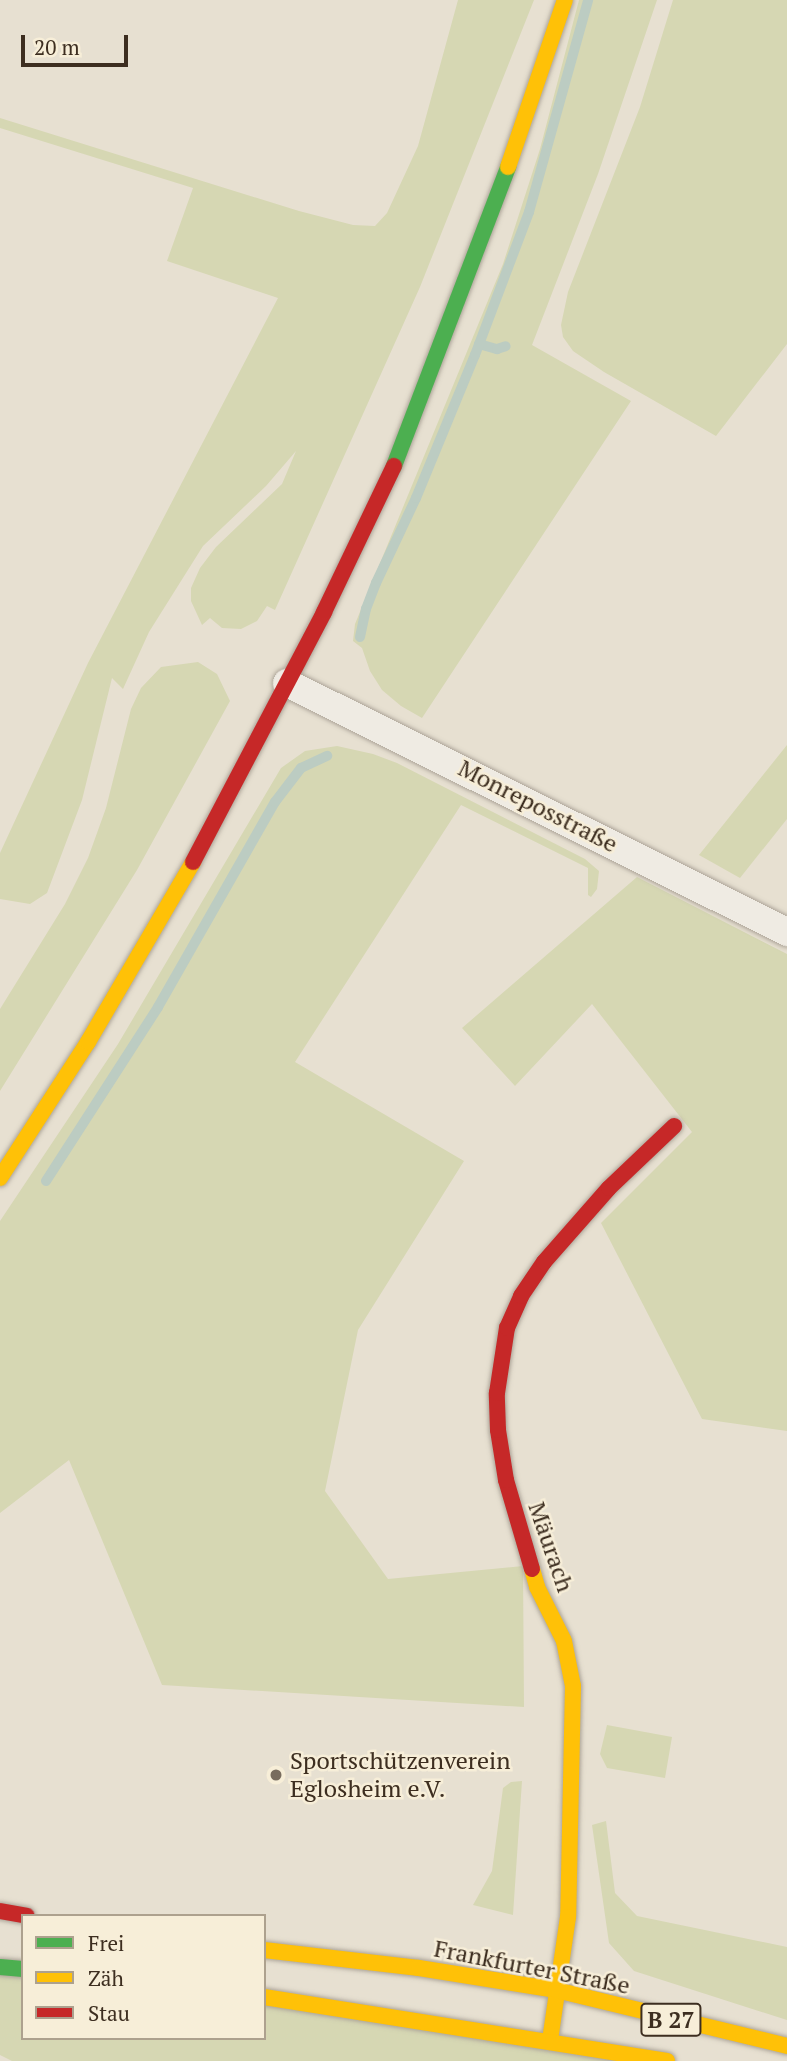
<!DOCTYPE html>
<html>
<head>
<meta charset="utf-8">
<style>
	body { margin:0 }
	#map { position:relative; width:787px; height:2061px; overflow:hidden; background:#e7e0d1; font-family:"PT Serif",serif }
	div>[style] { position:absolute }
	.green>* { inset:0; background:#d6d7b3 }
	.stream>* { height:10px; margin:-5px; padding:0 5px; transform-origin:5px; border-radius:5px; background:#bcccc2 }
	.roads { filter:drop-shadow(0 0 2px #ada599) drop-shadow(0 0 2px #ada599) }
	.street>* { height:28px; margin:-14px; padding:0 14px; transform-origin:14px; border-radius:14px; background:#efebe3 }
	.fast>* { height:16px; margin:-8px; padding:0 8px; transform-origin:8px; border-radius:8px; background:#4caf50 }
	.slow>* { height:16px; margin:-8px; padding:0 8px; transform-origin:8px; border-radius:8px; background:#ffc107 }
	.jam>* { height:16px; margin:-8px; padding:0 8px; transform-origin:8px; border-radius:8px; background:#c62828 }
	.dots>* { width:19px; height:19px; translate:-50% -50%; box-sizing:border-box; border:4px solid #f7eed8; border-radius:50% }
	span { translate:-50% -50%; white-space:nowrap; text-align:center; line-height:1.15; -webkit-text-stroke:5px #f7eed8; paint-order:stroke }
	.shield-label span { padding:2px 5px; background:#f7eed8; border:2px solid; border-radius:5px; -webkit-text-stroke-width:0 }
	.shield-label { font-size:23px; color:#3d2e20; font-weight:700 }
	.street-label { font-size:24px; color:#3d2e20 }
	.poi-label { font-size:24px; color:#3d2e20 }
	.left { translate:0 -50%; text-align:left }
	.legend { position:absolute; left:21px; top:1914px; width:245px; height:126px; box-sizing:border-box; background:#f7eed8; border:2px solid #ada18e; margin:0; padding:9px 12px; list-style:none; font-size:21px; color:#3d2e20 }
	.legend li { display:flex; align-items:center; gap:14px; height:35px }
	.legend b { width:35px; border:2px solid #ada18e }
	.scale { position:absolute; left:21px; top:35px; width:107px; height:32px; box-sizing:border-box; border:4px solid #3d2e20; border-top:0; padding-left:9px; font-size:21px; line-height:24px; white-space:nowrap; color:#3d2e20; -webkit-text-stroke:5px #f7eed8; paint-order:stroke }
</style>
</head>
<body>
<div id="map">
	<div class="green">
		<i style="clip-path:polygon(458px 0,534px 0,420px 287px,275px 610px,267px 606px,257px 621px,241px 629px,222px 628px,210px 618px,202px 625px,191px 601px,191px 588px,200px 568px,216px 547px,282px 484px,296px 451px,266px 486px,203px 546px,149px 632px,123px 689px,112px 678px,82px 800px,47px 893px,30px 904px,0 899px,0 853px,88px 663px,278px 298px,167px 261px,193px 188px,0 128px,0 118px,299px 211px,353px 225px,375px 226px,387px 213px,418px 146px)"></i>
		<i style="clip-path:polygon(579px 0,657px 0,598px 174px,532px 345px,631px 401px,422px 718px,401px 706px,382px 690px,370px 671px,362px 648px,353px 641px,355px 624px,503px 264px,540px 149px)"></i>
		<i style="clip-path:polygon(673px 0,787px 0,787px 344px,716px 436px,604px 372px,573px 351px,563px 337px,561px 325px,568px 292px,640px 107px)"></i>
		<i style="clip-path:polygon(198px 662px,217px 674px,230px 701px,137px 870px,0 1091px,0 1009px,65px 904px,88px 858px,106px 808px,131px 709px,141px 688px,161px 667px)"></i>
		<i style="clip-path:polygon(787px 745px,787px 819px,740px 878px,699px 855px)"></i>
		<i style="clip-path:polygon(337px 746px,373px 754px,397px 763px,585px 859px,599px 871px,597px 889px,591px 897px,588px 895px,588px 868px,461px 805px,295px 1062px,464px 1161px,358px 1330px,325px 1491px,388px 1579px,523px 1566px,524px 1707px,162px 1685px,69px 1460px,0 1513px,0 1221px,118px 1044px,281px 768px,305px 751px)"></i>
		<i style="clip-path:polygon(637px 877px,787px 954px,787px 1431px,702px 1419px,601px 1223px,692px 1132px,592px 1004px,515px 1086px,462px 1028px)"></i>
		<i style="clip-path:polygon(607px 1725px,672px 1737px,665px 1778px,607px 1768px,600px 1754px)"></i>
		<i style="clip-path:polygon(522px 1781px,513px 1915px,473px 1905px,492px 1871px,503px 1788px,511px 1782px)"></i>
		<i style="clip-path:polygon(606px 1821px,615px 1893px,637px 1916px,787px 1947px,787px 2020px,634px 1971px,609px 1943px,592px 1825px)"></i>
		<i style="clip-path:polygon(0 1967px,23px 1969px,23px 2038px,264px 2038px,264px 1997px,667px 2061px,12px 2061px,0 2055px)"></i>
	</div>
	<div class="stream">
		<i style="left:479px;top:344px;width:19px;rotate:16deg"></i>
		<i style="left:497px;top:349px;width:9px;rotate:-18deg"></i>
		<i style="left:360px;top:637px;width:29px;rotate:-78deg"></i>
		<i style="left:366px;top:609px;width:28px;rotate:-69deg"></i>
		<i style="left:376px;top:583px;width:94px;rotate:-64.8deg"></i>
		<i style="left:416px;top:498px;width:155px;rotate:-67.6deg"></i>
		<i style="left:475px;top:355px;width:153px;rotate:-69.3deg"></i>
		<i style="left:529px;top:212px;width:220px;rotate:-74.4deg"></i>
		<i style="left:46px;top:1181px;width:207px;rotate:-57.2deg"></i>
		<i style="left:158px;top:1007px;width:236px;rotate:-60.3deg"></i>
		<i style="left:275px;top:802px;width:43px;rotate:-52.6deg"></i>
		<i style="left:301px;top:768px;width:29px;rotate:-25deg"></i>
	</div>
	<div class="roads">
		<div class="street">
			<i style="left:287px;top:683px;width:559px;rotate:26.47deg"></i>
		</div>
		<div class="fast">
			<i style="left:394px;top:466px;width:320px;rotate:-69.1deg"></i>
			<i style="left:0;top:1967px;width:23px;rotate:5deg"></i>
		</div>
		<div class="slow">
			<i style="left:508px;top:167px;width:176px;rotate:-71.2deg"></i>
			<i style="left:0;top:1178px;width:162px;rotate:-57.1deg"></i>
			<i style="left:88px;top:1042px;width:208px;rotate:-59.7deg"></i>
			<i style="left:532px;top:1569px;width:19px;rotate:74deg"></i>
			<i style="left:537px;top:1587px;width:60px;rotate:63.4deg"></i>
			<i style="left:564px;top:1641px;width:46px;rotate:78.7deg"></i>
			<i style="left:573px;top:1686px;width:231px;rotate:91.2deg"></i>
			<i style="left:568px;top:1917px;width:125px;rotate:98.3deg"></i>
			<i style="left:264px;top:1950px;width:156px;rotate:6.6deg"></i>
			<i style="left:419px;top:1968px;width:139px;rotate:9.1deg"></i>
			<i style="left:556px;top:1990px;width:238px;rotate:13.6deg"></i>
			<i style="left:264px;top:1997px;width:408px;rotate:9deg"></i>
		</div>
		<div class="jam">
			<i style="left:193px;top:862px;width:282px;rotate:-62.3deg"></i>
			<i style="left:324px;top:612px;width:162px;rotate:-64.4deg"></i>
			<i style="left:532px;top:1569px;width:93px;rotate:-106.3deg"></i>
			<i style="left:506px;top:1480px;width:51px;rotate:-99.1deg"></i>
			<i style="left:498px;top:1430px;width:37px;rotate:-92deg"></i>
			<i style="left:497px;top:1393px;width:66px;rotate:-81.3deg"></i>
			<i style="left:507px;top:1328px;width:35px;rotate:-66deg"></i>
			<i style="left:521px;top:1296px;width:41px;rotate:-55.9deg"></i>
			<i style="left:544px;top:1262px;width:98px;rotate:-48.7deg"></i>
			<i style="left:609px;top:1188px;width:90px;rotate:-43.6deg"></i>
			<i style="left:0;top:1911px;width:27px;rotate:10deg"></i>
		</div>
	</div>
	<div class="dots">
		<i style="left:276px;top:1775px;background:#786c5e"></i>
	</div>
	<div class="shield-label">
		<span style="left:671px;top:2020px">B 27</span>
	</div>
	<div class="street-label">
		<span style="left:538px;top:806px;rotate:27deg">Monreposstraße</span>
		<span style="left:551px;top:1547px;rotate:71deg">Mäurach</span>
		<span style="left:532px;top:1967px;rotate:11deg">Frankfurter Straße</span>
	</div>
	<div class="poi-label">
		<span class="left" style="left:290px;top:1775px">Sportschützenverein<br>Eglosheim e.V.</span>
	</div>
	<ul class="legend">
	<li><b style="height:9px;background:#4caf50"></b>Frei</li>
	<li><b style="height:9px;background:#ffc107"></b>Zäh</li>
	<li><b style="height:9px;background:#c62828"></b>Stau</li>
	</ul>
	<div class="scale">20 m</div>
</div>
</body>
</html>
